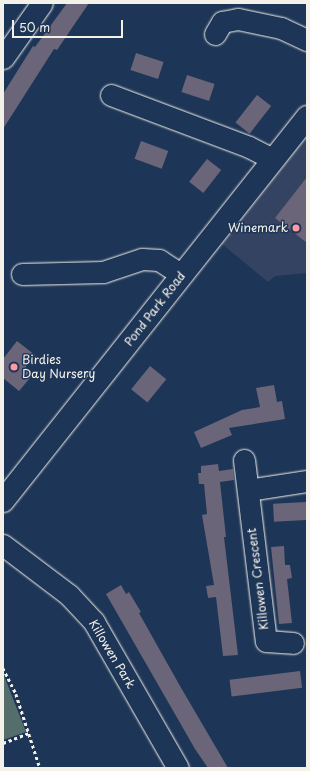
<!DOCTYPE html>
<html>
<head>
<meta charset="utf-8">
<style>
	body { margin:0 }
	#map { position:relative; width:310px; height:771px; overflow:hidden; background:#1d3557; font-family:"Playpen Sans",sans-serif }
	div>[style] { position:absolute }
	.built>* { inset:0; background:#344361 }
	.green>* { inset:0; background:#556e6b }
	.building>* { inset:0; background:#6a6578; transform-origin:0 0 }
	.path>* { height:2.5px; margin-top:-1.25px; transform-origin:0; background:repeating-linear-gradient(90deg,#f4f1e8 0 3px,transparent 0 6px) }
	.roads { filter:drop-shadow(0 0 1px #f4f1e8) drop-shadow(0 0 1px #f4f1e8) }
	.minor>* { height:21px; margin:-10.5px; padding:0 10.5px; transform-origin:10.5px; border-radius:10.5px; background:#1d3557 }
	.major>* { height:22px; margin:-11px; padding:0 11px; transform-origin:11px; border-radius:11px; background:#1d3557 }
	.dots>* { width:11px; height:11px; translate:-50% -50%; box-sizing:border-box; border:2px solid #1d3557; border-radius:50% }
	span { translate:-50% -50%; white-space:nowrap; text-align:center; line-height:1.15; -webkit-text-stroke:3px #1d3557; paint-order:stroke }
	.poi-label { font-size:12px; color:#f4f1e8 }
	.right { translate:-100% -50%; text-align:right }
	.left { translate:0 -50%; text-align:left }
	.street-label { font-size:12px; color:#f4f1e8 }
	.frame { position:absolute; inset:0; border:4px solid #f4f1e8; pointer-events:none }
	.scale { position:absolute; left:12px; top:20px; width:111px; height:18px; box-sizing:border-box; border:2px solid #f4f1e8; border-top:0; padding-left:5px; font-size:12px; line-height:14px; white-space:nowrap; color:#f4f1e8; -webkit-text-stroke:3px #1d3557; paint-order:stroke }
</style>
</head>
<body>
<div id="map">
	<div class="built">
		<i style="clip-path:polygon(307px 136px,307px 273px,275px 276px,268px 282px,222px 244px)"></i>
	</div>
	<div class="green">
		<i style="clip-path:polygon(3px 673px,26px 732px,3px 740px)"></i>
	</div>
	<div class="building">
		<i style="clip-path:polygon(67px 3px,89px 3px,57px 50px,54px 49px,3px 129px,3px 94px,33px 46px,35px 47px)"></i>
		<i style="left:136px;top:53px;width:29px;height:18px;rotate:18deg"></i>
		<i style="left:187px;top:75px;width:29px;height:18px;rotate:18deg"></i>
		<i style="left:257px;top:95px;width:18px;height:35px;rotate:38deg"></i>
		<i style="left:141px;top:141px;width:29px;height:19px;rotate:20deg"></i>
		<i style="left:207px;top:159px;width:18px;height:29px;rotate:38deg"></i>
		<i style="clip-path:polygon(307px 177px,307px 243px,275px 218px)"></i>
		<i style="clip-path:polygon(17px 341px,35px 355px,25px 368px,30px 372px,26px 376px,30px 378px,19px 391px,3px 378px,3px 359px)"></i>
		<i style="left:150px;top:366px;width:21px;height:30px;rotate:39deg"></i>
		<i style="clip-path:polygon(274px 385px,277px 402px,282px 401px,285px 419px,229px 428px,232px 435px,201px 448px,194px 432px,242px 410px,260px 407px,256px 388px)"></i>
		<i style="clip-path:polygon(218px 464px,219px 471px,233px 469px,234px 480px,220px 482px,226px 537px,224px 537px,238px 655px,223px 656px,216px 597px,208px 598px,206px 586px,214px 585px,202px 515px,207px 514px,204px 484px,199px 484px,198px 473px,201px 473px,201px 466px)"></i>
		<i style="left:306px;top:502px;width:18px;height:33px;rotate:87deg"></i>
		<i style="clip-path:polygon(284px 546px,285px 565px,290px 565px,292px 578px,287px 579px,292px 623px,279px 624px,271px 547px)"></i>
		<i style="clip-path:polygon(121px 585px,126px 594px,129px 592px,141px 612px,139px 613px,180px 686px,228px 768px,208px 768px,195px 749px,106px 594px)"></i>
		<i style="left:300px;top:671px;width:17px;height:71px;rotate:83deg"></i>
	</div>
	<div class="path">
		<i style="left:3px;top:668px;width:29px;rotate:63deg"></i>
		<i style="left:16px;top:694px;width:78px;rotate:72deg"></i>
		<i style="left:3px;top:743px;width:28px;rotate:-21deg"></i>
	</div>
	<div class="roads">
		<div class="minor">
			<i style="left:215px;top:34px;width:14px;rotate:-60deg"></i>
			<i style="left:222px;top:22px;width:16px;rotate:-11deg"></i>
			<i style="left:238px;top:19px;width:44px;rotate:11.8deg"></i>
			<i style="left:281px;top:28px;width:29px;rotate:25deg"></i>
			<i style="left:3px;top:58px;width:67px;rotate:-54.7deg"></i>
			<i style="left:111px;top:95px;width:147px;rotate:20.6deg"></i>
			<i style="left:249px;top:147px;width:27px;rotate:27deg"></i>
			<i style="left:22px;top:274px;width:81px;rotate:-1.4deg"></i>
			<i style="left:103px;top:272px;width:41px;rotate:-18.4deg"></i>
			<i style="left:142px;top:259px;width:17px;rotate:3deg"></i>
			<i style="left:159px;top:260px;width:27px;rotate:33deg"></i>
			<i style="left:244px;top:460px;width:182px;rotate:83.1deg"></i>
			<i style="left:266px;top:641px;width:27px;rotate:4deg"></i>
			<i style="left:248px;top:490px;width:60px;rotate:-8.7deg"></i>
			<i style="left:3px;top:545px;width:83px;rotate:37.1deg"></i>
			<i style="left:69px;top:595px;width:37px;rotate:47deg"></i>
			<i style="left:94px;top:622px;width:168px;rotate:60.1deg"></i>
		</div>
		<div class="major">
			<i style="left:3px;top:501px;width:490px;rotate:-51.6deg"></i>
		</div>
	</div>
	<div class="dots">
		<i style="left:296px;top:228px;background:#ff9aa2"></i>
		<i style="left:14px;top:367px;background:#ff9aa2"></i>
	</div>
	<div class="poi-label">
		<span class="right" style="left:288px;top:228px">Winemark</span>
		<span class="left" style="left:22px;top:367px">Birdies<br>Day Nursery</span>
	</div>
	<div class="street-label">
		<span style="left:155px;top:309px;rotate:-52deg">Pond Park Road</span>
		<span style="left:258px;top:579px;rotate:-97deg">Killowen Crescent</span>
		<span style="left:112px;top:654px;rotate:59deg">Killowen Park</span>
	</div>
	<div class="frame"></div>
	<div class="scale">50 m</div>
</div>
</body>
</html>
